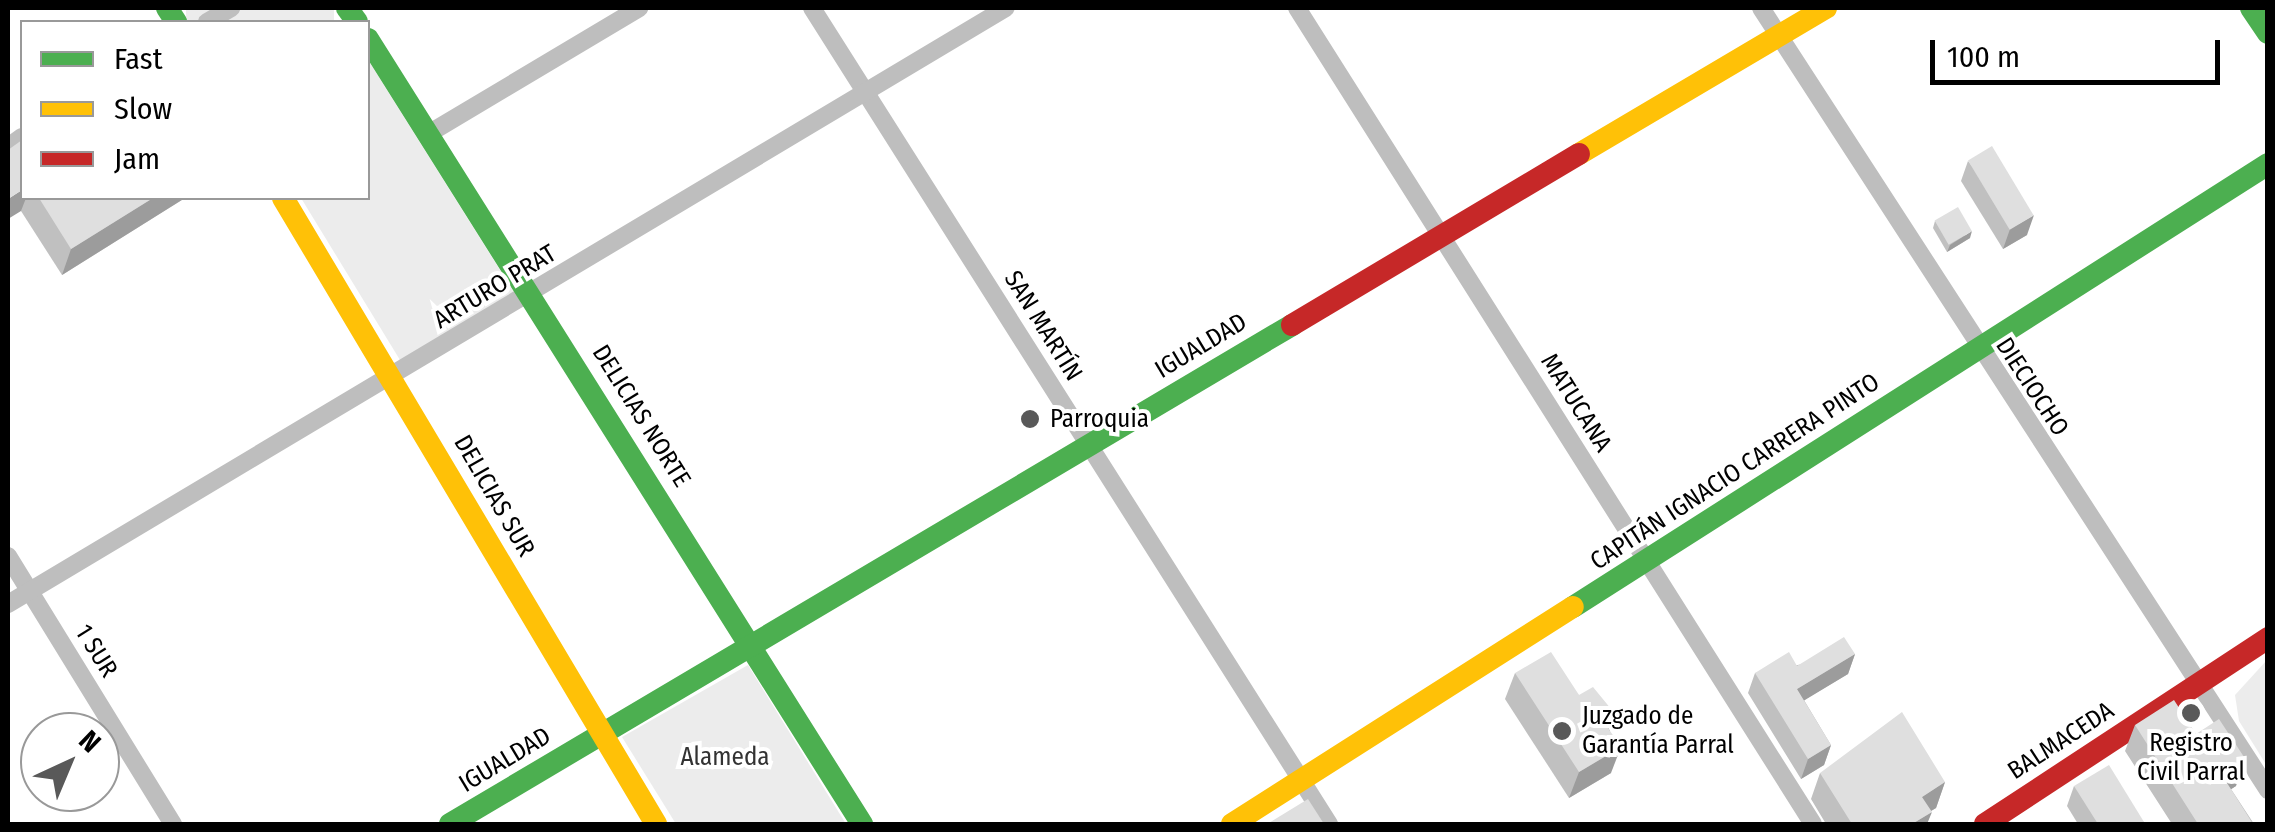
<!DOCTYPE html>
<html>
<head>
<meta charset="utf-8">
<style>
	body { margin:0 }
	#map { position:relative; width:2275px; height:832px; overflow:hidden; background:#fff; font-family:"Fira Sans Condensed",sans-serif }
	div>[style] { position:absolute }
	.green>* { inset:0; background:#ececec; transform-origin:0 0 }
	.street>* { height:18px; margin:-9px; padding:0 9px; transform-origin:9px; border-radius:9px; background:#bebebe }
	.fast>* { height:22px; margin:-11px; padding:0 11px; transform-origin:11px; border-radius:11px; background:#4caf50 }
	.slow>* { height:22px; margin:-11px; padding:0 11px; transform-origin:11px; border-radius:11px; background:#ffc107 }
	.jam>* { height:22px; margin:-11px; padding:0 11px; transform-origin:11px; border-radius:11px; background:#c62828 }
	.wall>* { inset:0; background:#c0c0c0 }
	.shaded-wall>* { inset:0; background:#9c9c9c }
	.building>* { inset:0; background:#dfdfdf; transform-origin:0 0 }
	.dots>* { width:28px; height:28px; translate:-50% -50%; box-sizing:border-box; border:5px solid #fff; border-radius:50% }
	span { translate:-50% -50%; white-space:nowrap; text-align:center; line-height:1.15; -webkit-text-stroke:8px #fff; paint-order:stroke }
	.street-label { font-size:25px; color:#000 }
	.poi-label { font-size:25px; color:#000 }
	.left { translate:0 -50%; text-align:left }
	.park-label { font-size:25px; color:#333 }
	.frame { position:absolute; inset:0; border:10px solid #000; pointer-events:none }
	.legend { position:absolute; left:20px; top:20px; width:350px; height:180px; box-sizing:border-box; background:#fff; border:2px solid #999; margin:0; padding:12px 18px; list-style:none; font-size:30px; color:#000 }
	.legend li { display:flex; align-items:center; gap:20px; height:50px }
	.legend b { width:50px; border:2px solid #999 }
	.north { position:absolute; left:20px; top:712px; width:100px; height:100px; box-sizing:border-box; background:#fff; border:2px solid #999; border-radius:50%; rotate:44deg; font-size:28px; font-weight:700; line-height:40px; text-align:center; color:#000 }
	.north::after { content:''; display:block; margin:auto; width:35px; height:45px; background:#595959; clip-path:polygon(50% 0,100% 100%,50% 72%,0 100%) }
	.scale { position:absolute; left:1930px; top:40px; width:290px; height:45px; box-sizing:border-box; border:5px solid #000; border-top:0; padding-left:12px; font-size:30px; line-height:35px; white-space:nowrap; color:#000; -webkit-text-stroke:8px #fff; paint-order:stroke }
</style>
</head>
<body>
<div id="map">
	<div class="green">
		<i style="left:186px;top:8px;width:148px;height:17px"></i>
		<i style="clip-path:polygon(368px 60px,515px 294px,400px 360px,301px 198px,368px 198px)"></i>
		<i style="clip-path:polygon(2267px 660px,2267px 766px,2239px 721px,2235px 695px)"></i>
		<i style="clip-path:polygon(748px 665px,846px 824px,676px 824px,622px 737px)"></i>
	</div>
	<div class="street">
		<i style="left:812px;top:8px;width:966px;rotate:57.64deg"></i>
		<i style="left:1297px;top:8px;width:965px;rotate:57.69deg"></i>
		<i style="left:1761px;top:8px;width:932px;rotate:57.04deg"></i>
		<i style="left:207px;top:22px;width:28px;rotate:-30deg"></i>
		<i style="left:428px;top:134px;width:246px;rotate:-30.8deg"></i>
		<i style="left:8px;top:147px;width:17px;rotate:-36deg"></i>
		<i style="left:8px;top:556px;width:315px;rotate:58.4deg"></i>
		<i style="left:8px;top:604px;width:1162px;rotate:-30.85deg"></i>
	</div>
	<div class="fast">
		<i style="left:167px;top:8px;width:17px;rotate:57deg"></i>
		<i style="left:347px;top:8px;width:17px;rotate:54deg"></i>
		<i style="left:2251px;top:8px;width:30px;rotate:56deg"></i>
		<i style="left:368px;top:39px;width:928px;rotate:57.82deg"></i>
		<i style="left:1573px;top:607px;width:824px;rotate:-32.51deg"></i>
		<i style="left:450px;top:824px;width:979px;rotate:-30.65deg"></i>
	</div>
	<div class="slow">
		<i style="left:1579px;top:154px;width:287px;rotate:-30.6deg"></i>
		<i style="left:283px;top:198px;width:729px;rotate:59.21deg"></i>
		<i style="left:1232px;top:824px;width:404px;rotate:-32.5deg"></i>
	</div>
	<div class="jam">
		<i style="left:1292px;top:325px;width:334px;rotate:-30.8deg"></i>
		<i style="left:1985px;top:824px;width:339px;rotate:-33.3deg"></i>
	</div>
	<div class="wall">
		<i style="clip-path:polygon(1968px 161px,2027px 235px,2003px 249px,1961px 181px)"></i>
		<i style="clip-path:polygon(22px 198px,185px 198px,62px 275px,21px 211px)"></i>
		<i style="clip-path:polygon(1935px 221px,1970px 238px,1947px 252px,1933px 228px)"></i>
		<i style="clip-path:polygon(1855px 654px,1848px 674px,1804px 700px,1831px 745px,1824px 765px,1801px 779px,1748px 693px,1755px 673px)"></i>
		<i style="clip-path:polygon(1515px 673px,1579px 695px,1610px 731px,1611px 773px,1569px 798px,1505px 699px)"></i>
		<i style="clip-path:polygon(2135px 725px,2196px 734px,2236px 786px,2231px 789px,2254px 824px,2172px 824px,2125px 751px)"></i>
		<i style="clip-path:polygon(1820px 773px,1945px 782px,1936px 808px,1931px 811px,1927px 824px,1826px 824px,1811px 799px)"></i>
		<i style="clip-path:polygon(2074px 786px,2144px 822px,2143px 824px,2078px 824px,2067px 806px)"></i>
	</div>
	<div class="shaded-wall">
		<i style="clip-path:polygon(22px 190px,22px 198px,26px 198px,21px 211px,8px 219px,8px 199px)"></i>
		<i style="clip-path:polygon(153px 198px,185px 198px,62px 275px,71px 249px)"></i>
		<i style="clip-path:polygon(2034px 215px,2027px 235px,2003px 249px,2010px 229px)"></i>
		<i style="clip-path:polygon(1972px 231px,1970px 238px,1947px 252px,1950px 245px)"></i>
		<i style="clip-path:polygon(1855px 654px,1848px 674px,1790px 709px,1797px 689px)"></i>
		<i style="clip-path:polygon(1616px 715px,1606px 741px,1606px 725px)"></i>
		<i style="clip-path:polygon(1831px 745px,1824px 765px,1801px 779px,1808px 759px)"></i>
		<i style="clip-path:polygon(1621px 747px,1611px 773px,1569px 798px,1579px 772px)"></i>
		<i style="clip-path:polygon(2246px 760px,2236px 786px,2213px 801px,2222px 775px)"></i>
		<i style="clip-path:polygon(1945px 782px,1936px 808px,1912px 822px,1922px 797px)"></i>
		<i style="clip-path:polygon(1932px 812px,1927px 824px,1912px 824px)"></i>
	</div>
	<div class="building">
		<i style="clip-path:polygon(22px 140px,22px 190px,8px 199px,8px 150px)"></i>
		<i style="left:1992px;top:146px;width:81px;height:28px;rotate:59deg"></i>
		<i style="clip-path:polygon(39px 198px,153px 198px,71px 249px)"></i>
		<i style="left:1958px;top:207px;width:28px;height:27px;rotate:60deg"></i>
		<i style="clip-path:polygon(1844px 637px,1855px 654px,1797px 689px,1831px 745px,1808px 759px,1755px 673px,1789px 652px,1797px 666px)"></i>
		<i style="clip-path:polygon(1551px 652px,1579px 695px,1593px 687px,1616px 715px,1606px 725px,1621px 747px,1579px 772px,1515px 673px)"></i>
		<i style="clip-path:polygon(2174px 700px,2196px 734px,2219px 719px,2246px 760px,2222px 775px,2253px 824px,2198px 824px,2135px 725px)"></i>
		<i style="clip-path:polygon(1902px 712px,1945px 782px,1922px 797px,1932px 812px,1912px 824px,1852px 824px,1820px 773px)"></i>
		<i style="clip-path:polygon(2109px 765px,2144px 822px,2140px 824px,2098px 824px,2074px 786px)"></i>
		<i style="clip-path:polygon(1308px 799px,1324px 824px,1267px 824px)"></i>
	</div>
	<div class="dots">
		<i style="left:1030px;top:419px;background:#595959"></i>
		<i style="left:2191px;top:713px;background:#595959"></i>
		<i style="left:1562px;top:731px;background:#595959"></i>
	</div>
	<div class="street-label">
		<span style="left:495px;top:287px;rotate:-31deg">ARTURO PRAT</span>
		<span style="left:1043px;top:326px;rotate:58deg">SAN MARTÍN</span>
		<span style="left:1201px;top:346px;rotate:-31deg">IGUALDAD</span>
		<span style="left:2032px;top:387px;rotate:57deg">DIECIOCHO</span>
		<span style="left:1576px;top:403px;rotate:58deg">MATUCANA</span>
		<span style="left:641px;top:416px;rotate:58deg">DELICIAS NORTE</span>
		<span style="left:1735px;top:472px;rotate:-33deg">CAPITÁN IGNACIO CARRERA PINTO</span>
		<span style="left:494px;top:496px;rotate:60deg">DELICIAS SUR</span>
		<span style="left:96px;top:651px;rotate:58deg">1 SUR</span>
		<span style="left:2061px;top:741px;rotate:-33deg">BALMACEDA</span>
		<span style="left:505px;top:760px;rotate:-31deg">IGUALDAD</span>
	</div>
	<div class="poi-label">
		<span class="left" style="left:1050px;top:419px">Parroquia</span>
		<span class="left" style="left:1582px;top:731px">Juzgado de<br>Garantía Parral</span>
		<span style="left:2191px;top:758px">Registro<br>Civil Parral</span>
	</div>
	<div class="park-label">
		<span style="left:725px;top:757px">Alameda</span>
	</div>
	<div class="frame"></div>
	<ul class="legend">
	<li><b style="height:12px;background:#4caf50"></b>Fast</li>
	<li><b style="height:12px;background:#ffc107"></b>Slow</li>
	<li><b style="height:12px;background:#c62828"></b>Jam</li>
	</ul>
	<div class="north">N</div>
	<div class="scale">100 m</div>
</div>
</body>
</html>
